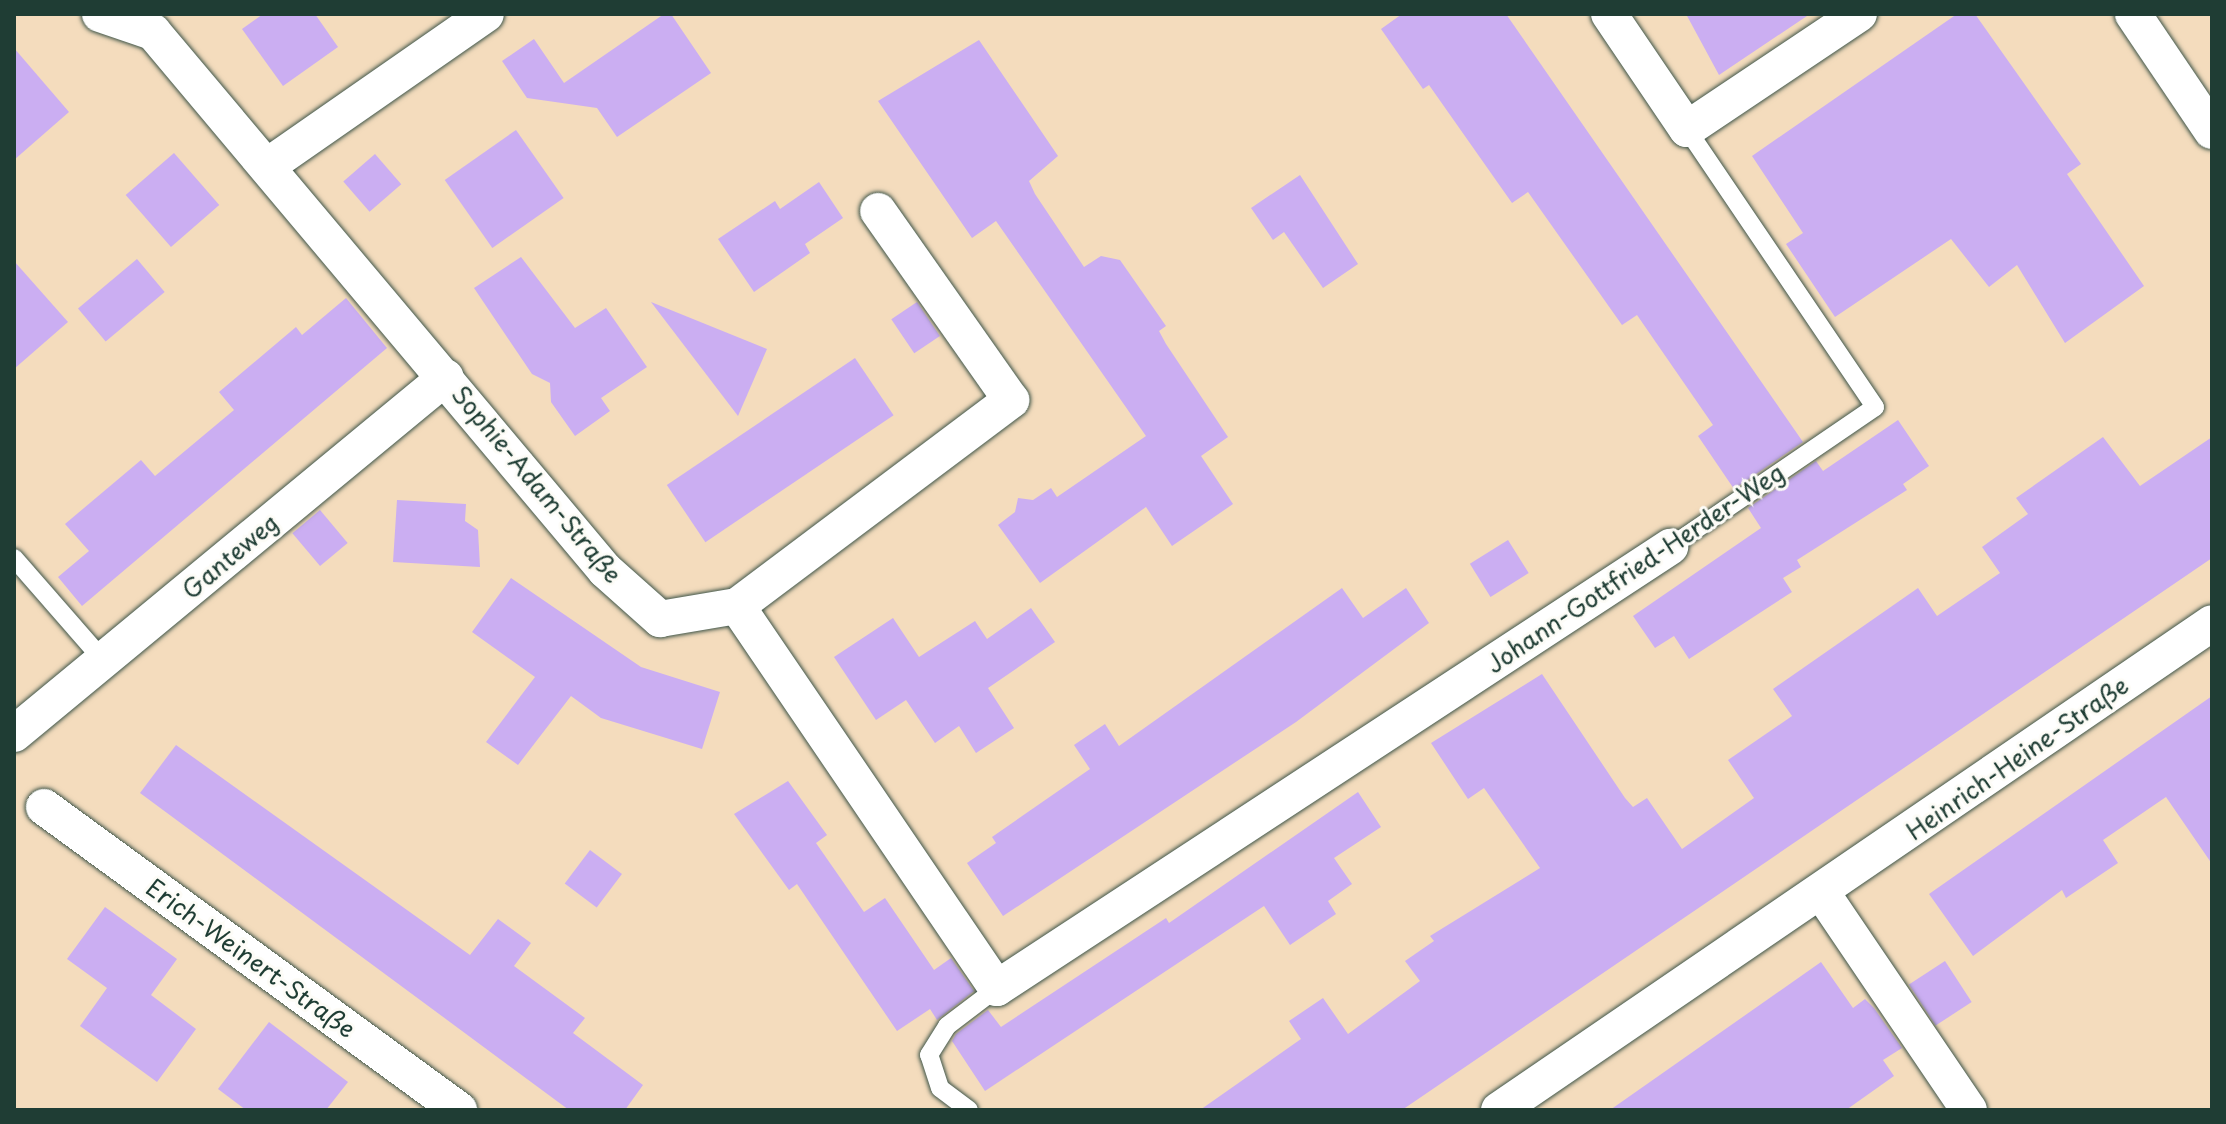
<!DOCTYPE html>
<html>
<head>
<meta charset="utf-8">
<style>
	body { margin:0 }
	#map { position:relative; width:2226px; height:1124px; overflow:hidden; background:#f4dcbd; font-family:"Playpen Sans",sans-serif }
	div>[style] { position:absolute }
	.building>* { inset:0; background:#cbaef2; transform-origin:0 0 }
	.roads { filter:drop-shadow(0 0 2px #3f5549) drop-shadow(0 0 2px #3f5549) }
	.lane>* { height:18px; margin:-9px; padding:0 9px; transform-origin:9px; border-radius:9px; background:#fff }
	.street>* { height:36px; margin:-18px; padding:0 18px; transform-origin:18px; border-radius:18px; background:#fff }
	span { translate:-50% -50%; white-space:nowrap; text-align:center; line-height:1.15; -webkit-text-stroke:6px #fdfcf7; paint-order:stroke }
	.street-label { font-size:24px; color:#1f3d34 }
	.frame { position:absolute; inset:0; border:16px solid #1f3d34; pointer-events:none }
</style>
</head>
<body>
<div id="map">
	<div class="building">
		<i style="clip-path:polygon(263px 14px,315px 14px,338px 47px,283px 86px,242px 29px)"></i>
		<i style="clip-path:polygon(664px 14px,671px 14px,711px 73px,617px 137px,597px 108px,527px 98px,502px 61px,534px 39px,564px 83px)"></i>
		<i style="clip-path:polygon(1402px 14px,1506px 14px,1803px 442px,1734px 489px,1698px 436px,1713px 425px,1637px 315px,1622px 325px,1528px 192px,1512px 203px,1429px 85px,1423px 89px,1381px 29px)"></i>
		<i style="clip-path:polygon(1686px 14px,1810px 14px,1719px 75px)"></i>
		<i style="clip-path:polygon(1957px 14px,1975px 14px,2081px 164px,2067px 174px,2144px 286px,2065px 343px,2017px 265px,1989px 287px,1951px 239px,1835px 317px,1786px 244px,1803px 233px,1752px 156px)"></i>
		<i style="clip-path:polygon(979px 40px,1058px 156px,1029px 181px,1035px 194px,1084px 267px,1101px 256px,1120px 260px,1166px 326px,1159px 331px,1166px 344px,1228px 437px,1201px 456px,1233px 504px,1172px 546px,1146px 507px,1040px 583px,998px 525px,1015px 512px,1018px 498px,1033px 500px,1051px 488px,1057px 497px,1146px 436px,996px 221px,972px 238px,878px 101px)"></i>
		<i style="clip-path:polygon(14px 48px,69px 112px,14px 160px)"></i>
		<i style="left:516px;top:130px;width:83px;height:87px;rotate:55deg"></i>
		<i style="left:174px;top:153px;width:69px;height:64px;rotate:49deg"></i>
		<i style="left:375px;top:154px;width:40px;height:42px;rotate:49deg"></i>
		<i style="clip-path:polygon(1300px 175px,1358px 264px,1323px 288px,1284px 232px,1273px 240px,1251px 208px)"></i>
		<i style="clip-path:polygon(819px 182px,843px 218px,805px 244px,810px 253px,754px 292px,718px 239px,775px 201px,780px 209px)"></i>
		<i style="clip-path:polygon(521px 257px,575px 328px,606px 308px,647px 367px,601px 398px,610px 411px,575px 436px,551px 402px,550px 383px,532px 374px,474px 288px)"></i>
		<i style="left:137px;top:259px;width:43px;height:77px;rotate:50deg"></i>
		<i style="clip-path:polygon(14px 261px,68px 322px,14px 369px)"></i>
		<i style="clip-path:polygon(346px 298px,387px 348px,82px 606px,58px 577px,89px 551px,65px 524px,141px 460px,155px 476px,234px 410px,219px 392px,296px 327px,302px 335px)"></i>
		<i style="clip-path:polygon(651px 302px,767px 349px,738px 416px)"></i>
		<i style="left:917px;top:302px;width:41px;height:31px;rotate:56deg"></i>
		<i style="left:855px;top:358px;width:69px;height:227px;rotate:56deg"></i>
		<i style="clip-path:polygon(1898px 420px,1929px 466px,1903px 484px,1907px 490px,1797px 560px,1801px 567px,1783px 578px,1792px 592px,1689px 659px,1674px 636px,1655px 648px,1633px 616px,1761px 528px,1748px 508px,1816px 461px,1823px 471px)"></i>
		<i style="clip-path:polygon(2103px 437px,2140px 486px,2212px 437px,2212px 558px,1402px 1110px,1200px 1110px,1301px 1039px,1289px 1021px,1323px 998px,1348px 1034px,1420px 981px,1405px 961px,1434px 941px,1430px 936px,1540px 868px,1484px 788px,1468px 799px,1431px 743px,1542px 674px,1625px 798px,1633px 807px,1647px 798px,1682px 849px,1754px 798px,1728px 760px,1792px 716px,1773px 689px,1918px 588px,1937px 616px,2000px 573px,1982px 547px,2028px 514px,2016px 498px)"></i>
		<i style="clip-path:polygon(397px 500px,466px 504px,465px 521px,478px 530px,480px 567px,393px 562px)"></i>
		<i style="left:320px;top:510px;width:43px;height:36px;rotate:50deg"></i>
		<i style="left:1508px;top:540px;width:39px;height:45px;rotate:58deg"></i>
		<i style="clip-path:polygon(511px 578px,641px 667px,720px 692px,702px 749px,601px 718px,571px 696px,518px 765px,486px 742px,535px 677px,472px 632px)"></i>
		<i style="clip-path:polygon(1342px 588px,1363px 618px,1406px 588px,1429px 623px,1296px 722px,1003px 916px,967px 863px,996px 843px,992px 837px,1090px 769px,1074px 745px,1105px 724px,1119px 746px)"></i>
		<i style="clip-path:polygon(1031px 608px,1055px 642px,988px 688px,1014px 728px,976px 753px,959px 726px,935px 743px,906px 700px,876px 720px,834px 657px,893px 618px,919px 657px,975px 621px,987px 639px)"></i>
		<i style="clip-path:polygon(2212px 696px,2212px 864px,2166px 797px,2103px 840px,2118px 863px,2066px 898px,2062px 890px,1973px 956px,1929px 894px)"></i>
		<i style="clip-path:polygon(176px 745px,470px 955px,498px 919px,531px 943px,514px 966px,585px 1018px,573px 1033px,643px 1085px,625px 1110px,569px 1110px,140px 793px)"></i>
		<i style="clip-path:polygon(788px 781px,827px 835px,816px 843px,864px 912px,885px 898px,934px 970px,951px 958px,974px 991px,937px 1020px,930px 1009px,897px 1031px,797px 884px,789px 890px,734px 814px)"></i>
		<i style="clip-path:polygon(1358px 792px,1381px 827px,1334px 858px,1352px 884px,1328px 901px,1336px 914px,1290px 945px,1264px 906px,985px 1091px,952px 1041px,956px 1034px,988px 1010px,1001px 1027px,1166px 918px,1169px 923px)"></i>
		<i style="left:590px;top:850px;width:40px;height:42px;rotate:37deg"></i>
		<i style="clip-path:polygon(105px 907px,177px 959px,151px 995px,196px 1029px,157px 1082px,80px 1026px,107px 988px,67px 959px)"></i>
		<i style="left:1945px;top:961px;width:49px;height:43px;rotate:57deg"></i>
		<i style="clip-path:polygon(1821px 962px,1853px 1008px,1865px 999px,1874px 1008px,1902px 1048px,1883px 1060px,1894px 1076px,1846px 1110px,1610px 1110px)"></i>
		<i style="clip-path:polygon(269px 1022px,348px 1082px,326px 1110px,246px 1110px,218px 1089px)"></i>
	</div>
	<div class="roads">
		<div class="lane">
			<i style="left:1670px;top:547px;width:248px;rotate:-34.3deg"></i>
			<i style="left:1875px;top:407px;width:336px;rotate:-124.1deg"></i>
			<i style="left:14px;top:558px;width:135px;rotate:48.9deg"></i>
			<i style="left:969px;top:1110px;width:36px;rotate:-143deg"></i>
			<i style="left:940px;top:1088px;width:35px;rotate:-108deg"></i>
			<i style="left:929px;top:1055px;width:34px;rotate:-58deg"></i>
			<i style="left:947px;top:1026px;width:63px;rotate:-37.2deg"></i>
		</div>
		<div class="street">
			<i style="left:100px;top:14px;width:56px;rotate:18.8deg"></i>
			<i style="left:153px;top:32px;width:703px;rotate:49.96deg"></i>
			<i style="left:605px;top:570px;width:74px;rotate:41.7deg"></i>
			<i style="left:660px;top:619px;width:78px;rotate:-9.6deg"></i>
			<i style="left:737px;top:606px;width:462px;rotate:55.8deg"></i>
			<i style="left:997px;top:988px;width:805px;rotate:-33.24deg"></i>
			<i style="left:1609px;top:14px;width:139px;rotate:55.9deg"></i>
			<i style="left:1687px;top:129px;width:207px;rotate:-33.8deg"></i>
			<i style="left:2133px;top:14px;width:141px;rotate:56deg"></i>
			<i style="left:269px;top:165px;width:264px;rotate:-34.8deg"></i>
			<i style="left:737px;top:606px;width:343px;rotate:-36.9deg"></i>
			<i style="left:1011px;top:400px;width:231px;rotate:-125.1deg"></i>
			<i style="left:14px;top:734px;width:560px;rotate:-39.57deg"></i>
			<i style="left:44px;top:807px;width:514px;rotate:36.13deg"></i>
			<i style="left:1822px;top:893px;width:262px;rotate:55.9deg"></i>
			<i style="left:1499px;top:1110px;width:863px;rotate:-34.33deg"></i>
		</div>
	</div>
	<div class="street-label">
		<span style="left:537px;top:484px;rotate:50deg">Sophie-Adam-Straße</span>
		<span style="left:230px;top:556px;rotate:-40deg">Ganteweg</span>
		<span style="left:1635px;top:568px;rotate:-34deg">Johann-Gottfried-Herder-Weg</span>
		<span style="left:2017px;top:758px;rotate:-35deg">Heinrich-Heine-Straße</span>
		<span style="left:251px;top:958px;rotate:36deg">Erich-Weinert-Straße</span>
	</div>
	<div class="frame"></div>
</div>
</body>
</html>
